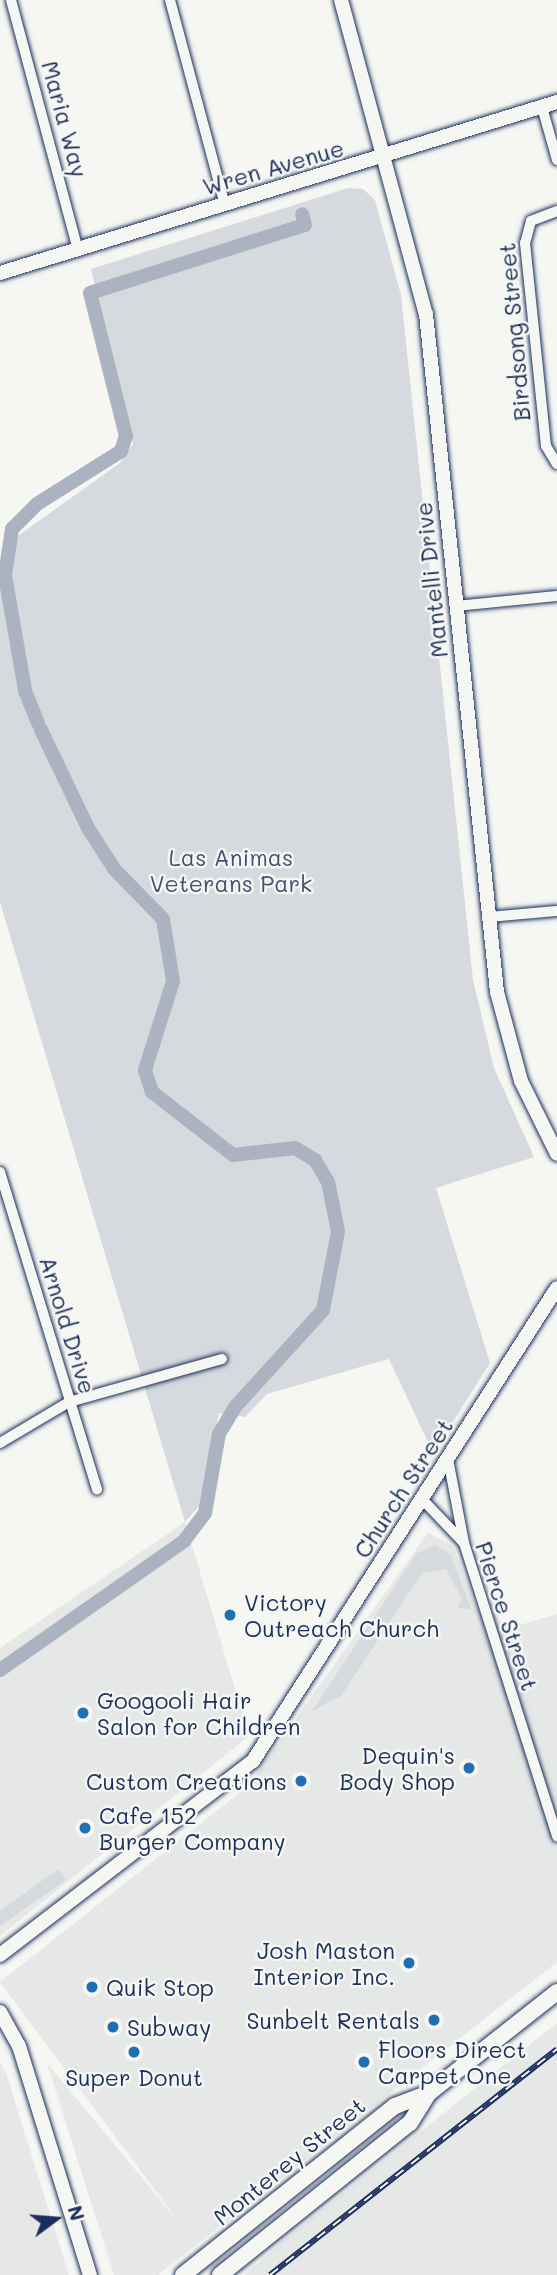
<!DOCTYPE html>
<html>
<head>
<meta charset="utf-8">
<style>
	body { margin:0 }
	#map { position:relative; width:557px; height:2275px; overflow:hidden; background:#f6f6f2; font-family:Mali,sans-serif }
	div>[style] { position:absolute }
	.built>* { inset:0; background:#e6e7e7 }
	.green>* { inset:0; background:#d6d9dd }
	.canal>* { height:14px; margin:-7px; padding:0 7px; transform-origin:7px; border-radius:7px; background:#abb2c0 }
	.roads { filter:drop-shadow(0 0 2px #1b2f5e) drop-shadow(0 0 2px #1b2f5e) }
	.street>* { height:10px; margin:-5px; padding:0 5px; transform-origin:5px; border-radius:5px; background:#f6f6f2 }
	.secondary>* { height:14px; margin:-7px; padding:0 7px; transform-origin:7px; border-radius:7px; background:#f6f6f2 }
	.primary>* { height:16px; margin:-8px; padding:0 8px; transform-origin:8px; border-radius:8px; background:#f6f6f2 }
	.rail>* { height:6px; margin-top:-3px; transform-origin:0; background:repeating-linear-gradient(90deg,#f6f6f2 0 10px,#1b2f5e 0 20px); box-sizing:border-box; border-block:2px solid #1b2f5e }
	.dots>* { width:19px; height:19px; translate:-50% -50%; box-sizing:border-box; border:4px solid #f6f6f2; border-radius:50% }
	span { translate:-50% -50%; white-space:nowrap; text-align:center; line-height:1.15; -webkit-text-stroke:5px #f6f6f2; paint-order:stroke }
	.street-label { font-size:23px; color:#1b2f5e }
	.park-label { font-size:23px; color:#405177 }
	.poi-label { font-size:23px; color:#1b2f5e }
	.left { translate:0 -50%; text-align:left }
	.right { translate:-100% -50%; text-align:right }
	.north { position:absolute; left:21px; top:2184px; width:70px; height:70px; -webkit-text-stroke:5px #f6f6f2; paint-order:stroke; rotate:74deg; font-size:19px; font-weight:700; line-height:28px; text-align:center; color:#1b2f5e }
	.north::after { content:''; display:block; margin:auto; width:24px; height:32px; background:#1b2f5e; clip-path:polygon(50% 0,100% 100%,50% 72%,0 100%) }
</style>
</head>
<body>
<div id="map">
	<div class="built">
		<i style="clip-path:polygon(185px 1522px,249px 1736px,0 1936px,0 1648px)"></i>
		<i style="clip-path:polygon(428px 1533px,453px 1546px,476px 1608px,503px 1630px,557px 1614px,557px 1962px,158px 2275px,114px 2275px,47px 2063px,181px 2225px,0 1982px,248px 1786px)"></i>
		<i style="clip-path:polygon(557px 2023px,557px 2275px,244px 2275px,283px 2241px)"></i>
		<i style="clip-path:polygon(0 2062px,6px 2073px,69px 2275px,0 2275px)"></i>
	</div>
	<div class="green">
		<i style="clip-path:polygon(348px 188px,363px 189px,375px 200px,401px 295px,473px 980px,494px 1068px,534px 1157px,436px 1188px,490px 1363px,433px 1453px,389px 1359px,374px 1363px,267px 1394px,245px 1417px,219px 1413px,200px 1505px,185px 1522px,0 902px,0 564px,15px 538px,120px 463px,133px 444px,91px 269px)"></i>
		<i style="clip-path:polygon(435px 1545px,451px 1555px,471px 1609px,457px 1608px,462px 1599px,446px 1569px,422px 1573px,341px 1696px,312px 1711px,417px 1553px)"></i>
		<i style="clip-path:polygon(58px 1869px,66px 1880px,0 1926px,0 1911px)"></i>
	</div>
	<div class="canal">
		<i style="left:38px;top:723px;width:35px;rotate:-112deg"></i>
		<i style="left:25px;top:690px;width:117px;rotate:-99.9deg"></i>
		<i style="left:5px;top:575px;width:47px;rotate:-81.3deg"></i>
		<i style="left:12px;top:529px;width:35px;rotate:-45deg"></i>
		<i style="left:37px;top:504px;width:99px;rotate:-32.2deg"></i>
		<i style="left:121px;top:451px;width:16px;rotate:-72deg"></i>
		<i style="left:126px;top:436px;width:147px;rotate:-104.1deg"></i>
		<i style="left:90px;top:293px;width:225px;rotate:-17.6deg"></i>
		<i style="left:305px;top:225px;width:11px;rotate:-105deg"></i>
		<i style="left:0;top:1670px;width:225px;rotate:-35deg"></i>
		<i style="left:184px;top:1541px;width:35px;rotate:-53deg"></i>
		<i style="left:205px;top:1513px;width:80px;rotate:-80deg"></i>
		<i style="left:219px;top:1434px;width:33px;rotate:-59deg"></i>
		<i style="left:236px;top:1406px;width:130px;rotate:-47.8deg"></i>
		<i style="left:323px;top:1310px;width:80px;rotate:-79.2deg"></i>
		<i style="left:338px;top:1231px;width:50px;rotate:-101.5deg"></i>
		<i style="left:328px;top:1182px;width:26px;rotate:-121deg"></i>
		<i style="left:315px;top:1160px;width:23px;rotate:-149deg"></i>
		<i style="left:295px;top:1148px;width:62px;rotate:173.6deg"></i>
		<i style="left:233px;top:1155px;width:103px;rotate:-142.1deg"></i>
		<i style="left:152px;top:1092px;width:23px;rotate:-108deg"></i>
		<i style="left:145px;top:1070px;width:93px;rotate:-72.5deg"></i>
		<i style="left:173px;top:981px;width:63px;rotate:-99.2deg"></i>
		<i style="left:163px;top:919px;width:69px;rotate:-134.4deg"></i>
		<i style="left:115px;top:870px;width:50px;rotate:-122.7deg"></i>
		<i style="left:88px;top:828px;width:109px;rotate:-115.6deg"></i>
	</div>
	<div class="roads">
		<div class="street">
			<i style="left:11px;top:0;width:259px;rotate:75deg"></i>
			<i style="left:170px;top:0;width:212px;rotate:75deg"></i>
			<i style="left:542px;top:107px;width:55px;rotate:74.2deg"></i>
			<i style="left:557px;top:211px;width:28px;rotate:159deg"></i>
			<i style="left:531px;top:221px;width:23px;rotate:105deg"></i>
			<i style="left:525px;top:243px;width:204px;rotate:84.1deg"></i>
			<i style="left:546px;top:446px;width:21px;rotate:59deg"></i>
			<i style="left:456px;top:606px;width:101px;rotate:-5.7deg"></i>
			<i style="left:488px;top:917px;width:69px;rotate:-5deg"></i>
			<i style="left:0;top:1172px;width:332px;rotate:73deg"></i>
			<i style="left:0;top:1443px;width:80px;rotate:-30.7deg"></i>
			<i style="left:69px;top:1402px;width:159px;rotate:-15.7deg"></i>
			<i style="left:448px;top:1459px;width:86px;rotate:79.2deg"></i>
			<i style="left:423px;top:1500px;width:59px;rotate:46.4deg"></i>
			<i style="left:464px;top:1543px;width:308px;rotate:72.4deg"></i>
		</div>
		<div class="secondary">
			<i style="left:341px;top:0;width:325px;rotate:74.9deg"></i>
			<i style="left:426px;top:314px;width:682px;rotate:84.02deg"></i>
			<i style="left:497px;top:992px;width:92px;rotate:74.9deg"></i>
			<i style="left:521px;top:1081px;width:81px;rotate:63.7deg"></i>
			<i style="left:0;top:273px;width:583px;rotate:-17.07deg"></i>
			<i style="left:0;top:1955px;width:319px;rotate:-37.5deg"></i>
			<i style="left:253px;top:1761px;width:562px;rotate:-57.27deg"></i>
			<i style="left:0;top:2012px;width:39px;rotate:61deg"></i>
			<i style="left:19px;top:2046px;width:240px;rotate:72.8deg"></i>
		</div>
		<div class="primary">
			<i style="left:183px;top:2275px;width:271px;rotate:-38.6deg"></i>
			<i style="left:395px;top:2106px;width:36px;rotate:-21deg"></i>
			<i style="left:429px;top:2093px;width:163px;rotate:-38.3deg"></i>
			<i style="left:220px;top:2275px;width:243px;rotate:-38.7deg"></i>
			<i style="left:410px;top:2123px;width:36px;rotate:-58deg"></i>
		</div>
	</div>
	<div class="rail">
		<i style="left:270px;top:2275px;width:365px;rotate:-38.2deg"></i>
	</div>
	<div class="dots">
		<i style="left:230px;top:1615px;background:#1f6fb2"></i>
		<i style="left:83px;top:1713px;background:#1f6fb2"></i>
		<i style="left:469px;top:1768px;background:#1f6fb2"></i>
		<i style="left:301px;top:1781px;background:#1f6fb2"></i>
		<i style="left:85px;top:1828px;background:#1f6fb2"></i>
		<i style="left:409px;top:1963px;background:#1f6fb2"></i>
		<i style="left:92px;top:1987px;background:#1f6fb2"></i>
		<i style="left:434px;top:2020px;background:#1f6fb2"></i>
		<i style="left:113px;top:2027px;background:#1f6fb2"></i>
		<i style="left:134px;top:2052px;background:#1f6fb2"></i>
		<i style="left:364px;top:2062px;background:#1f6fb2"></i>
	</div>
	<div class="street-label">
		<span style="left:65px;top:119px;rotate:75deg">Maria Way</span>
		<span style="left:273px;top:167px;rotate:-16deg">Wren Avenue</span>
		<span style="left:514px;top:332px;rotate:-95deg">Birdsong Street</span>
		<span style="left:431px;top:580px;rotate:-96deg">Mantelli Drive</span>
		<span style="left:68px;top:1325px;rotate:73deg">Arnold Drive</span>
		<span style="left:403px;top:1488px;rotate:-57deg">Church Street</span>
		<span style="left:507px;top:1616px;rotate:72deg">Pierce Street</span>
		<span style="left:289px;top:2161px;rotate:-39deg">Monterey Street</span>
	</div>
	<div class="park-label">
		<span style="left:231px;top:870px">Las Animas<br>Veterans Park</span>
	</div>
	<div class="poi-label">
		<span class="left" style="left:244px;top:1615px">Victory<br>Outreach Church</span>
		<span class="left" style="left:97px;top:1713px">Googooli Hair<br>Salon for Children</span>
		<span class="right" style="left:455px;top:1768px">Dequin's<br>Body Shop</span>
		<span class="right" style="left:287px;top:1781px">Custom Creations</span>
		<span class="left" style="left:99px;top:1828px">Cafe 152<br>Burger Company</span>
		<span class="right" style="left:395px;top:1963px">Josh Maston<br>Interior Inc.</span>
		<span class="left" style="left:106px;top:1987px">Quik Stop</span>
		<span class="right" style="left:420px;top:2020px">Sunbelt Rentals</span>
		<span class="left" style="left:127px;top:2027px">Subway</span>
		<span class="left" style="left:378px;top:2062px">Floors Direct<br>Carpet One</span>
		<span style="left:134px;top:2077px">Super Donut</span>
	</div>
	<div class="north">N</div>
</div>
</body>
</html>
